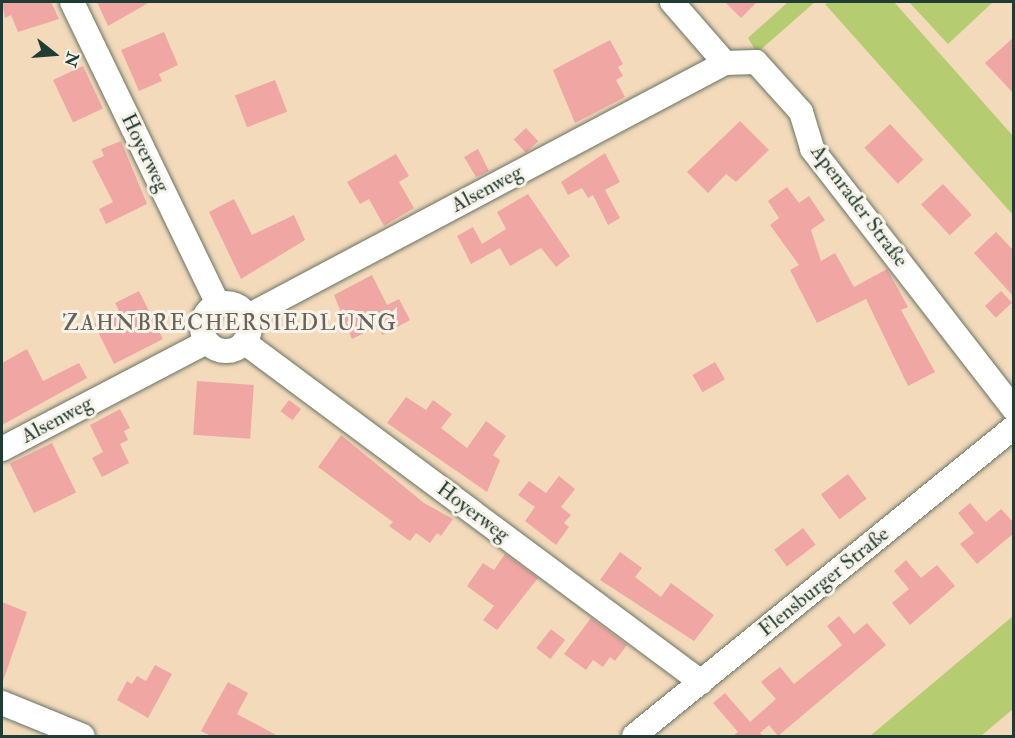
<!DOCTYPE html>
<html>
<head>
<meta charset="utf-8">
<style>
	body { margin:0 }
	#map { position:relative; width:1015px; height:738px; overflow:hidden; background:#f3dabb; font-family:"IM FELL Double Pica",serif }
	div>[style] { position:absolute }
	.green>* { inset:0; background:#b5cc71 }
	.building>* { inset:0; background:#f0a7a4; transform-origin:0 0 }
	.roads { filter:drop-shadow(0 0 2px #697463) drop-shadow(0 0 2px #697463) }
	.minor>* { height:24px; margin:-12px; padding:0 12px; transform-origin:12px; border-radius:12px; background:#fff }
	.minor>.ring { margin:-12px; padding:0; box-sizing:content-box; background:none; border:24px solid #fff; border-radius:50% }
	span { translate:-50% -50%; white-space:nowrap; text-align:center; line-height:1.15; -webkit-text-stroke:6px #f7f3e8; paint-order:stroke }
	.street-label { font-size:21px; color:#1f3d34 }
	.neighbourhood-label { font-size:22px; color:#68625b; letter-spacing:1.5px }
	.frame { position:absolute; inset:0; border:3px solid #1f3d34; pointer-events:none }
	.north { position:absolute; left:24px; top:24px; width:60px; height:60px; -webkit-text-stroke:4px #f7f3e8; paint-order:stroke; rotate:107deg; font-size:16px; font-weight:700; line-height:24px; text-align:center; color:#1f3d34 }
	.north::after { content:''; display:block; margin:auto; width:21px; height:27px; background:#1f3d34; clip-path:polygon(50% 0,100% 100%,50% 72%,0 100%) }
</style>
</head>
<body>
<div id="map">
	<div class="green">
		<i style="clip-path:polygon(788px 2px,815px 2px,757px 53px,748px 38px)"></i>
		<i style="clip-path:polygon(829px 2px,894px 2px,1013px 136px,1013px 215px,825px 4px)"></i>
		<i style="clip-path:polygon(909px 2px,993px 2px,948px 44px)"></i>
		<i style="clip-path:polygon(1013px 616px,1013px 709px,981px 736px,870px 736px)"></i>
	</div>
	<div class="building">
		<i style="clip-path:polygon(2px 2px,51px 2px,59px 19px,18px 32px,11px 15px,5px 18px)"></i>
		<i style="clip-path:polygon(97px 2px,150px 2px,108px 26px)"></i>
		<i style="clip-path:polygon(725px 2px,757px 2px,741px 18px)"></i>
		<i style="clip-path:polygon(164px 32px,178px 65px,159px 74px,162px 81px,139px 91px,121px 50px)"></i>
		<i style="clip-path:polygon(1014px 37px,1014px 94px,985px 63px)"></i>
		<i style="clip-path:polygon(610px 40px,623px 64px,618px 67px,623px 76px,616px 80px,625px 97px,575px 123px,553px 70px)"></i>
		<i style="left:83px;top:66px;width:47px;height:33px;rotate:65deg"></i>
		<i style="left:275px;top:80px;width:34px;height:43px;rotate:69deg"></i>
		<i style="clip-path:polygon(740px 121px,769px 150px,736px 182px,726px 174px,708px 193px,687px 172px)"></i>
		<i style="left:890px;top:124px;width:49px;height:35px;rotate:47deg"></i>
		<i style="left:526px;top:128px;width:18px;height:17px;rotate:47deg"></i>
		<i style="clip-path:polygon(121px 141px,147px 204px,106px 224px,99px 209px,113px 202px,92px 161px,104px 156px,101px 149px)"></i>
		<i style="clip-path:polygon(478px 149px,489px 171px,476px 177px,464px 157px)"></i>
		<i style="clip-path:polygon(605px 153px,620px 182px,605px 190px,620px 218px,608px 225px,593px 195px,588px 198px,582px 188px,568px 195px,561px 182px)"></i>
		<i style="clip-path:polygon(396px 154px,409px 176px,399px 182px,414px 208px,384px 226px,369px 199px,360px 204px,347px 182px)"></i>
		<i style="left:943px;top:184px;width:42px;height:30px;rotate:47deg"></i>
		<i style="clip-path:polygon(787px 187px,799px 203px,809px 196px,825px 220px,811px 230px,821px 261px,835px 253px,854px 287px,887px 269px,908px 307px,901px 310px,935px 372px,908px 386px,866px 299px,817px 323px,790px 270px,799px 265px,770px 225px,779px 218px,768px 201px)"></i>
		<i style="clip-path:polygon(528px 194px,570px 256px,556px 267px,541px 248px,510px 266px,500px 248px,471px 264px,457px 236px,473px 227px,482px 244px,506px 229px,497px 212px)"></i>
		<i style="clip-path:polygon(234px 199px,252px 235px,294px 215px,305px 240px,241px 279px,209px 212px)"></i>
		<i style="clip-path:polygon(996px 232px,1014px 251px,1014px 297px,974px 253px)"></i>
		<i style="clip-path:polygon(372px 275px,387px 305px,399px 299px,410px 320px,382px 335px,378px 326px,352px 339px,334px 295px)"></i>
		<i style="clip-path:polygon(139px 291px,163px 339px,114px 364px,94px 324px,119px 311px,115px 303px)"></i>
		<i style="left:1001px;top:291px;width:16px;height:22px;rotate:47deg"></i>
		<i style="clip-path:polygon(27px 349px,43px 381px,79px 363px,87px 378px,2px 425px,2px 363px)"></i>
		<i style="left:715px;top:362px;width:20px;height:26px;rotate:60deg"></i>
		<i style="left:197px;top:381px;width:57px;height:54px;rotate:4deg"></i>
		<i style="clip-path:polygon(406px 397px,426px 410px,433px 400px,452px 414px,441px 428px,467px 448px,486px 421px,506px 436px,493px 455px,500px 460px,487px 492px,387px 423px)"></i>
		<i style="left:289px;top:400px;width:15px;height:14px;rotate:37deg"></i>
		<i style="clip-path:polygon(120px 409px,130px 428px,124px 431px,128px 440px,120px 444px,129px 463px,102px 477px,92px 458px,103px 452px,90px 425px)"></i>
		<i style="clip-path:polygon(341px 435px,424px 503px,453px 519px,441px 536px,437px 533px,430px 543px,416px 533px,410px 541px,389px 526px,393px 522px,318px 467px)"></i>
		<i style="left:52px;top:443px;width:55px;height:47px;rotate:64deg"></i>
		<i style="left:848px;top:474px;width:31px;height:34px;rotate:53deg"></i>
		<i style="clip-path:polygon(559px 476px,575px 489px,561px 507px,571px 515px,564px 523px,569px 527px,556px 545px,525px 521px,535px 507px,518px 495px,529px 481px,546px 493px)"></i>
		<i style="clip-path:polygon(970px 503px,986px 522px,1001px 509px,1014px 523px,1014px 533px,977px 564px,960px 544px,974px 533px,958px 513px)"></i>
		<i style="left:803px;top:528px;width:21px;height:36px;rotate:53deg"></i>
		<i style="clip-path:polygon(620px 552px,642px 568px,635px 577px,661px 597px,671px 583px,714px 615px,694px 641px,600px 580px)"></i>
		<i style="clip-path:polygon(505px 554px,538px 578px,497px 630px,483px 620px,494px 606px,467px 586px,483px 563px,494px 570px)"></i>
		<i style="clip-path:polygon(906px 560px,921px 578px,937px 565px,955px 586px,910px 625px,892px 603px,909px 589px,894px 571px)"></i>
		<i style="clip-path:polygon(2px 602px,27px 612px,2px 684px)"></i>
		<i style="clip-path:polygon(839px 616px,854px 634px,867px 623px,886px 645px,778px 736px,769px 725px,760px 733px,763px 736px,733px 736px,738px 732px,713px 703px,725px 693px,750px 722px,776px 699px,761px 682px,767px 677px,780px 667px,794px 684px,842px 645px,827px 626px)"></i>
		<i style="clip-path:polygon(591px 618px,627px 645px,615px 661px,610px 657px,603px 667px,593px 660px,586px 670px,564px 654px)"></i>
		<i style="left:551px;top:629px;width:18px;height:24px;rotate:38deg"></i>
		<i style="clip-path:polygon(155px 665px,172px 674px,148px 718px,117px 700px,127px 681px,132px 684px,137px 676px,146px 681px)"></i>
		<i style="clip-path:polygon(228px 682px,248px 693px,237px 714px,278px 736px,211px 736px,201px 731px)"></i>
	</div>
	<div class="roads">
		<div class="minor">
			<i style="left:72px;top:2px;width:335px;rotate:64.2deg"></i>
			<i style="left:672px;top:2px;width:81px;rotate:49deg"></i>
			<i style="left:725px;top:63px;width:31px;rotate:-2deg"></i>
			<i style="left:756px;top:62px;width:67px;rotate:48deg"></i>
			<i style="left:801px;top:112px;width:39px;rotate:73deg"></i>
			<i style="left:812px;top:149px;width:329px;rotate:52.2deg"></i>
			<i class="ring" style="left:202px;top:303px;width:24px;height:24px"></i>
			<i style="left:248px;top:316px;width:540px;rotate:-27.94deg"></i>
			<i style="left:244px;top:342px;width:570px;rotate:36.65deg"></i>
			<i style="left:2px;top:449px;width:231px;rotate:-27.6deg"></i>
			<i style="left:2px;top:703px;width:87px;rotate:22.2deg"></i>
			<i style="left:634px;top:736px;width:490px;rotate:-39.1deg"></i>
		</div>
	</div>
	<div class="street-label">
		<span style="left:145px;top:153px;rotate:64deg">Hoyerweg</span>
		<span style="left:487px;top:189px;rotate:-28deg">Alsenweg</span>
		<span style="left:859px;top:206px;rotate:53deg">Apenrader Straße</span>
		<span style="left:57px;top:420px;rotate:-28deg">Alsenweg</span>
		<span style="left:473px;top:512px;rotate:37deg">Hoyerweg</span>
		<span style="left:824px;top:582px;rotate:-39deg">Flensburger Straße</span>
	</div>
	<div class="neighbourhood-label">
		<span style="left:230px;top:324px">ZAHNBRECHERSIEDLUNG</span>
	</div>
	<div class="frame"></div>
	<div class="north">N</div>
</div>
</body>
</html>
